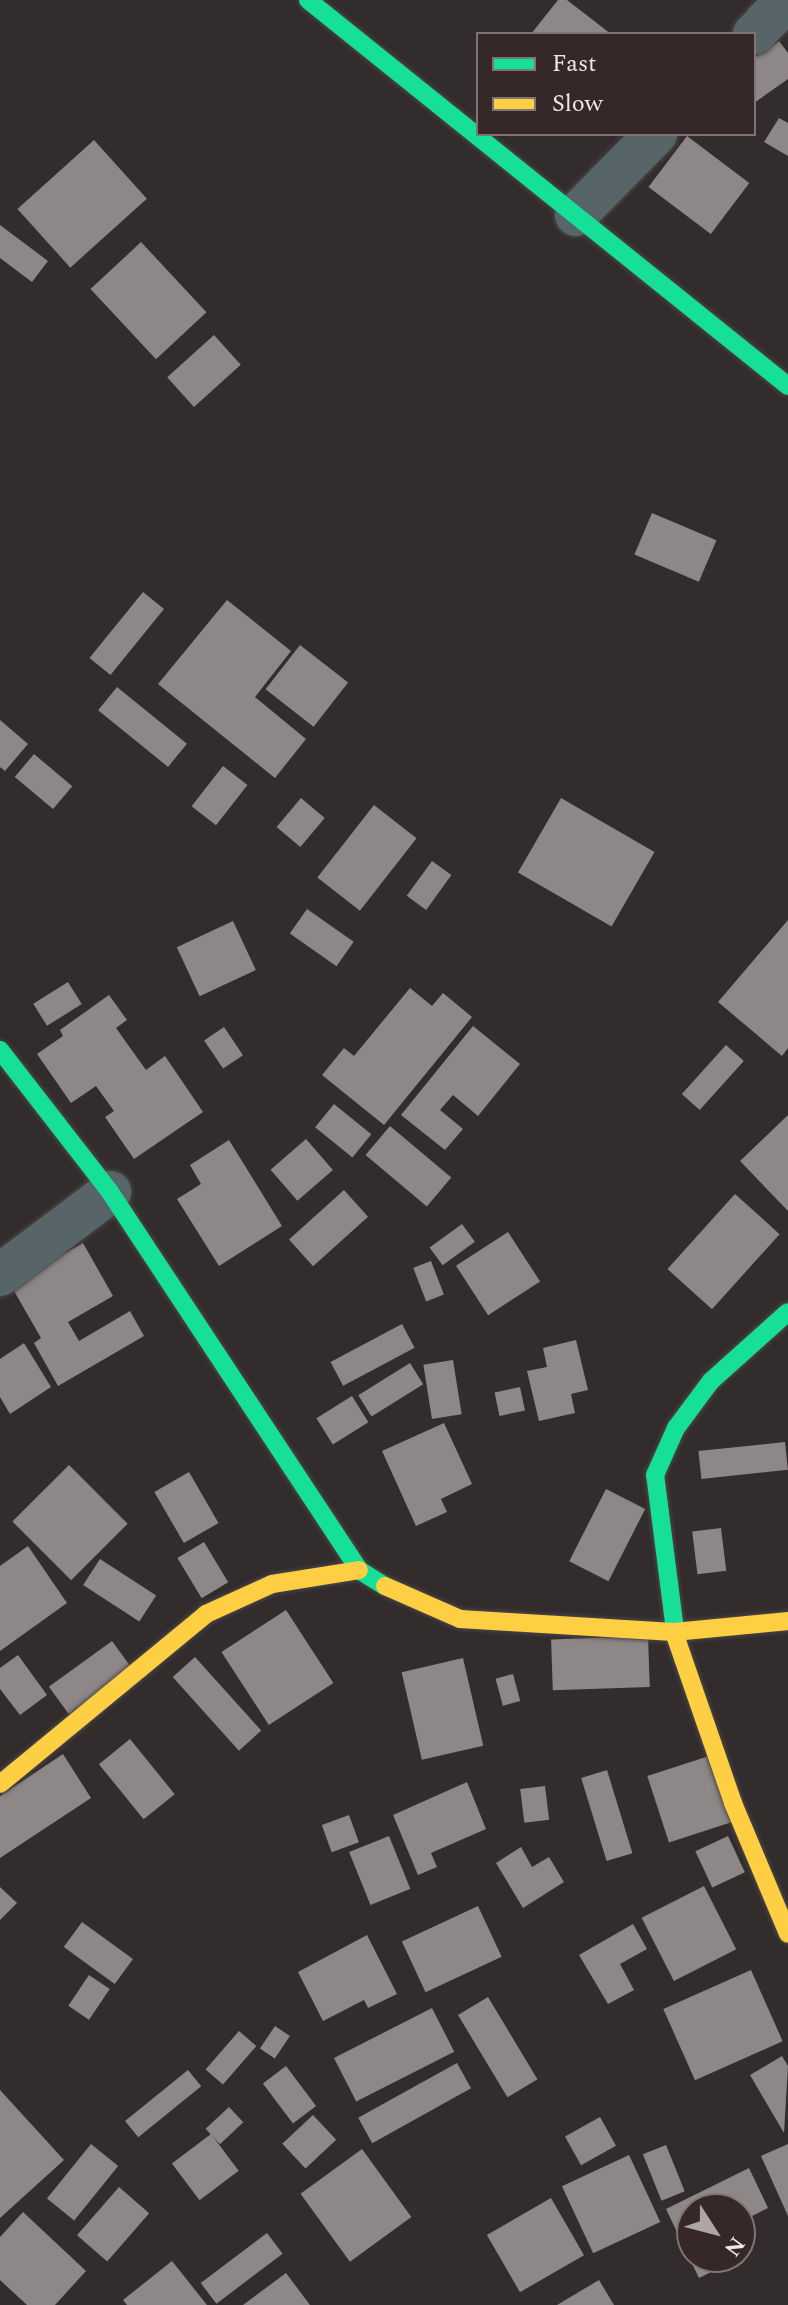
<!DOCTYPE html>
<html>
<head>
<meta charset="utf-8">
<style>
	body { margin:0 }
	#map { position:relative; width:788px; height:2305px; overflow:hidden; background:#322c2c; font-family:Spectral,serif }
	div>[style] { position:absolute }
	.building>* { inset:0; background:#8e8788; transform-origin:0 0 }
	.roads { filter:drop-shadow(0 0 2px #4c4747) drop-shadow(0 0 2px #4c4747) }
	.street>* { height:42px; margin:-21px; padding:0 21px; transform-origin:21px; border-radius:21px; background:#576568 }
	.fast>* { height:18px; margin:-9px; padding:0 9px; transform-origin:9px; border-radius:9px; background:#16e098 }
	.slow>* { height:18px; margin:-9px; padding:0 9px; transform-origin:9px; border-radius:9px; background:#ffcf43 }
	span { translate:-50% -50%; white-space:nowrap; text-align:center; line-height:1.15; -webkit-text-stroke:8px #362829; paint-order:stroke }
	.legend { position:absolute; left:476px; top:32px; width:280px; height:104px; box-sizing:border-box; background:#362829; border:2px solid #807475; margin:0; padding:10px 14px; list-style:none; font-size:24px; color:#efe6e7 }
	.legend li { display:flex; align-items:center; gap:16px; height:40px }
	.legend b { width:40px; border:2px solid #807475 }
	.north { position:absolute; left:676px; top:2193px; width:80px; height:80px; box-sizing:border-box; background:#362829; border:2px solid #807475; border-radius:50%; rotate:126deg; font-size:22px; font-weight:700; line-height:32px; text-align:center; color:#efe6e7 }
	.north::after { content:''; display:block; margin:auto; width:28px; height:36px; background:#ada5a6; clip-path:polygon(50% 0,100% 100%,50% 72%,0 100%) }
</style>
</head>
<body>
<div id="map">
	<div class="building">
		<i style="clip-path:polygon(558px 0,567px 0,611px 34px,531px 34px)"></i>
		<i style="clip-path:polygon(779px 41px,788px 53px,788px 79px,754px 103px,754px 58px)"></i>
		<i style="clip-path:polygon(779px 118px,788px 123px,788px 156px,764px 142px)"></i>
		<i style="left:687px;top:136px;width:78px;height:64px;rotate:37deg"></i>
		<i style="left:94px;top:140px;width:79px;height:103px;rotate:48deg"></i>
		<i style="clip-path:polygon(0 225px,48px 261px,32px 282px,0 258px)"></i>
		<i style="left:141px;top:242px;width:96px;height:69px;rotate:47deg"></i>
		<i style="left:214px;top:335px;width:40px;height:63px;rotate:48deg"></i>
		<i style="left:652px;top:513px;width:70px;height:45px;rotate:23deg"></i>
		<i style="left:143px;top:592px;width:27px;height:85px;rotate:39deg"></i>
		<i style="clip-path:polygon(227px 600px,291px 651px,255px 697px,306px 739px,275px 778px,158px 684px)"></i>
		<i style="left:300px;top:645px;width:61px;height:56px;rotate:38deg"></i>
		<i style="left:117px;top:687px;width:90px;height:30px;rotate:39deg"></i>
		<i style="clip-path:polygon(0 720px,28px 744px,5px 771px,0 767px)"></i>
		<i style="left:34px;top:754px;width:50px;height:30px;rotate:40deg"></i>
		<i style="left:223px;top:766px;width:31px;height:51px;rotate:38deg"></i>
		<i style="left:301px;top:798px;width:31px;height:38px;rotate:40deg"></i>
		<i style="left:561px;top:798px;width:108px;height:86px;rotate:30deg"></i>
		<i style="left:374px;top:805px;width:54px;height:92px;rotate:38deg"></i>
		<i style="left:432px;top:861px;width:24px;height:43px;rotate:36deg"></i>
		<i style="left:307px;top:909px;width:57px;height:30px;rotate:35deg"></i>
		<i style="clip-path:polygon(788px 920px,788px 1048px,782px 1056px,718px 1002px)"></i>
		<i style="left:233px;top:921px;width:54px;height:62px;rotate:65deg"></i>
		<i style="left:68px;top:982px;width:26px;height:41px;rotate:58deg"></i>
		<i style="clip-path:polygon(410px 988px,432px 1006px,443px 993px,472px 1017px,384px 1125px,322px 1075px,344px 1048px,354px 1056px)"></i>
		<i style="clip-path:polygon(109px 995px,127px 1020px,116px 1028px,146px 1070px,165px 1056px,203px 1112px,134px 1159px,105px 1117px,114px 1111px,96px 1086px,71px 1103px,37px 1054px,63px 1036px,60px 1030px)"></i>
		<i style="clip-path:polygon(473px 1026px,520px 1064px,478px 1116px,453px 1095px,440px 1110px,463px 1129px,445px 1150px,401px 1115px)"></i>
		<i style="left:224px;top:1027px;width:34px;height:24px;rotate:56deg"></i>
		<i style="left:726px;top:1045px;width:24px;height:66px;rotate:42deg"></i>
		<i style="left:334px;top:1104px;width:48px;height:30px;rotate:39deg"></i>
		<i style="clip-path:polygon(788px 1115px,788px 1211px,740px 1161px)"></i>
		<i style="left:390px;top:1126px;width:80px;height:38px;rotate:40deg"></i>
		<i style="left:306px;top:1139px;width:41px;height:47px;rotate:49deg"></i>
		<i style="clip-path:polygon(229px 1140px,282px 1226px,219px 1266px,177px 1199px,201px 1184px,190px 1165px)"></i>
		<i style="left:344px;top:1190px;width:36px;height:74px;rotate:48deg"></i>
		<i style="left:735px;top:1194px;width:60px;height:101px;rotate:42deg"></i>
		<i style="left:462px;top:1224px;width:22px;height:40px;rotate:54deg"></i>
		<i style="left:508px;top:1232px;width:59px;height:62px;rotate:57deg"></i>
		<i style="clip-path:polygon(83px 1243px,113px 1296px,68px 1322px,79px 1341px,130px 1311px,144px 1336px,58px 1386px,34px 1343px,41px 1338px,10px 1284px)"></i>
		<i style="left:431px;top:1261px;width:36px;height:19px;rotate:69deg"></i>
		<i style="left:402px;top:1324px;width:27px;height:81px;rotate:62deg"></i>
		<i style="clip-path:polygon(576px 1340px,588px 1390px,571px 1394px,575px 1413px,539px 1421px,527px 1371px,547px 1367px,543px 1348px)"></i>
		<i style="clip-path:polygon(24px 1343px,51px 1387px,10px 1414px,0 1397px,0 1359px)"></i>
		<i style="left:453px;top:1360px;width:55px;height:30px;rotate:81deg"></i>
		<i style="left:410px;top:1363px;width:25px;height:61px;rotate:58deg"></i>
		<i style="left:520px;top:1387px;width:24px;height:26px;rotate:78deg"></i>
		<i style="left:352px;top:1396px;width:31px;height:42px;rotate:58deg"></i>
		<i style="clip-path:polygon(444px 1423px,472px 1484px,441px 1499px,447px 1512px,416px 1526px,382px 1451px)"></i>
		<i style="left:785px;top:1442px;width:28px;height:87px;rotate:84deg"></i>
		<i style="left:69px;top:1465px;width:83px;height:80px;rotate:45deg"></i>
		<i style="left:189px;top:1472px;width:59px;height:40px;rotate:60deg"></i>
		<i style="left:606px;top:1489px;width:44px;height:81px;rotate:27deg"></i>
		<i style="left:721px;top:1528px;width:43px;height:29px;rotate:83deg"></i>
		<i style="left:204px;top:1542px;width:47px;height:31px;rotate:59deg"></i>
		<i style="clip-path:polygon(28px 1546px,67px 1603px,0 1651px,0 1566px)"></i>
		<i style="left:100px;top:1559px;width:67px;height:31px;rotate:33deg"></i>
		<i style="left:286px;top:1610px;width:87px;height:77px;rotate:57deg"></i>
		<i style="left:648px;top:1636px;width:51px;height:97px;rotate:88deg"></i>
		<i style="left:112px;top:1641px;width:34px;height:78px;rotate:54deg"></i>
		<i style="clip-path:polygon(18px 1655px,47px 1695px,20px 1715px,0 1689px,0 1668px)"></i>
		<i style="left:195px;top:1657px;width:99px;height:30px;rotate:48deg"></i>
		<i style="left:463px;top:1658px;width:90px;height:63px;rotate:77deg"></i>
		<i style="left:513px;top:1674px;width:28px;height:18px;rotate:75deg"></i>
		<i style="left:130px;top:1739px;width:71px;height:40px;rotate:51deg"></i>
		<i style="clip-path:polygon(63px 1754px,91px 1798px,0 1858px,0 1796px)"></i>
		<i style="left:712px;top:1755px;width:70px;height:68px;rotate:72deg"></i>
		<i style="left:607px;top:1770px;width:87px;height:27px;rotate:73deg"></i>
		<i style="clip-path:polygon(467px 1782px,486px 1829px,431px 1853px,437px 1867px,418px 1875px,393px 1815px)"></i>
		<i style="left:545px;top:1786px;width:34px;height:25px;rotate:83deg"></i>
		<i style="left:349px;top:1815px;width:29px;height:29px;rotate:70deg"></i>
		<i style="left:389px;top:1836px;width:57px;height:43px;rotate:68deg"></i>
		<i style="left:728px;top:1836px;width:40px;height:36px;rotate:65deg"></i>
		<i style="clip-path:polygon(521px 1847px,532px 1867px,549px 1857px,564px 1882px,523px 1908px,496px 1863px)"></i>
		<i style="left:704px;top:1886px;width:71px;height:70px;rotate:63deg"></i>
		<i style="clip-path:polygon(0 1887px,17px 1903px,0 1920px)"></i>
		<i style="left:478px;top:1906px;width:56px;height:84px;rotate:65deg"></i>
		<i style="left:82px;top:1922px;width:63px;height:31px;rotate:36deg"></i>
		<i style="clip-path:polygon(633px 1924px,647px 1949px,620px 1964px,634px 1990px,608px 2004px,579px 1955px)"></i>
		<i style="clip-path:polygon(367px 1935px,397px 1994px,368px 2008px,364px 2000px,323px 2021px,298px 1972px)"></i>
		<i style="left:751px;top:1970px;width:78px;height:96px;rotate:66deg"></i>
		<i style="left:89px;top:1975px;width:25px;height:37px;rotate:34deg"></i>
		<i style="left:488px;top:1997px;width:96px;height:35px;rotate:59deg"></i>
		<i style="left:432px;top:2008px;width:49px;height:110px;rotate:63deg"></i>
		<i style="left:275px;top:2026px;width:18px;height:27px;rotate:34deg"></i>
		<i style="left:239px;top:2031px;width:23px;height:51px;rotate:41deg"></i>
		<i style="clip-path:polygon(782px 2056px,788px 2066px,784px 2133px,750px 2075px)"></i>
		<i style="left:457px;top:2063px;width:29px;height:113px;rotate:61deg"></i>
		<i style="left:286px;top:2066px;width:50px;height:29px;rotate:53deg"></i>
		<i style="left:188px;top:2070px;width:21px;height:81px;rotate:51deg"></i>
		<i style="clip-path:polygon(0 2090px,64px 2160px,0 2218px)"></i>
		<i style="left:229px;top:2107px;width:21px;height:32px;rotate:47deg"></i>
		<i style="left:313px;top:2115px;width:34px;height:42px;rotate:47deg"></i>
		<i style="left:600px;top:2117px;width:33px;height:40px;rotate:61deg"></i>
		<i style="left:211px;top:2134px;width:46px;height:49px;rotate:53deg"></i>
		<i style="left:91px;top:2144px;width:35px;height:70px;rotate:39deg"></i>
		<i style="clip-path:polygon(788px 2144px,788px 2216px,761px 2156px)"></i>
		<i style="left:666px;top:2145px;width:50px;height:25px;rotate:68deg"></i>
		<i style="left:362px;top:2149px;width:84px;height:76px;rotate:54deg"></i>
		<i style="left:629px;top:2155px;width:74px;height:74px;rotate:65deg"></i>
		<i style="clip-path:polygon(749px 2168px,768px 2208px,740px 2222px,740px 2209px,692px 2209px,692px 2257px,726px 2257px,729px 2263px,699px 2278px,666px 2209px)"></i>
		<i style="left:119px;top:2187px;width:40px;height:64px;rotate:41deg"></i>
		<i style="left:551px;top:2198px;width:66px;height:74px;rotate:60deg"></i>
		<i style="clip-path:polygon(23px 2212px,86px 2271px,55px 2305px,27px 2305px,0 2280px,0 2237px)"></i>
		<i style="left:267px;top:2233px;width:26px;height:83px;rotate:53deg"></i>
		<i style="clip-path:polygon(172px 2261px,207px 2305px,127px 2305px,123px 2300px)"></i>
		<i style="clip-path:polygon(286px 2273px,310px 2305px,243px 2305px)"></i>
		<i style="clip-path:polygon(599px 2280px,614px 2305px,557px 2305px)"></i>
	</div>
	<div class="roads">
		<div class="street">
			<i style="left:754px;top:34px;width:47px;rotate:-45.9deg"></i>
			<i style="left:576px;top:215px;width:114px;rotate:-45.4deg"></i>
			<i style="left:0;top:1275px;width:138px;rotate:-37deg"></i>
		</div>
		<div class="fast">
			<i style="left:308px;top:0;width:616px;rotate:38.81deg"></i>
			<i style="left:0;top:1050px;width:180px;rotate:52.2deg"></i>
			<i style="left:110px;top:1192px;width:453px;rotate:56.6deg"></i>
			<i style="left:359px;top:1570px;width:31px;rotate:32deg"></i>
			<i style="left:676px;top:1638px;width:164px;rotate:-97.3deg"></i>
			<i style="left:655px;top:1475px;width:51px;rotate:-65.9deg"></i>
			<i style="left:676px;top:1428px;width:59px;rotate:-53.3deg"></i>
			<i style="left:711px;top:1381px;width:103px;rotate:-41.9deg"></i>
		</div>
		<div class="slow">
			<i style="left:385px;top:1586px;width:82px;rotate:23.7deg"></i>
			<i style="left:460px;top:1619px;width:214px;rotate:3.5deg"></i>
			<i style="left:674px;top:1632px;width:115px;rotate:-5.5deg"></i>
			<i style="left:676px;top:1638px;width:175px;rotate:70.9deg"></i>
			<i style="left:733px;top:1803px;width:142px;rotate:67.2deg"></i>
			<i style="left:0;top:1784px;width:267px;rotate:-39.5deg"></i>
			<i style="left:206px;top:1614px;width:72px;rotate:-24.4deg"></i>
			<i style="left:272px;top:1584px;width:88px;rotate:-9.1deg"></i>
		</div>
	</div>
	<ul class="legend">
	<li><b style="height:10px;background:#16e098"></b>Fast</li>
	<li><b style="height:10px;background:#ffcf43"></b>Slow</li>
	</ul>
	<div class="north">N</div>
</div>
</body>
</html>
